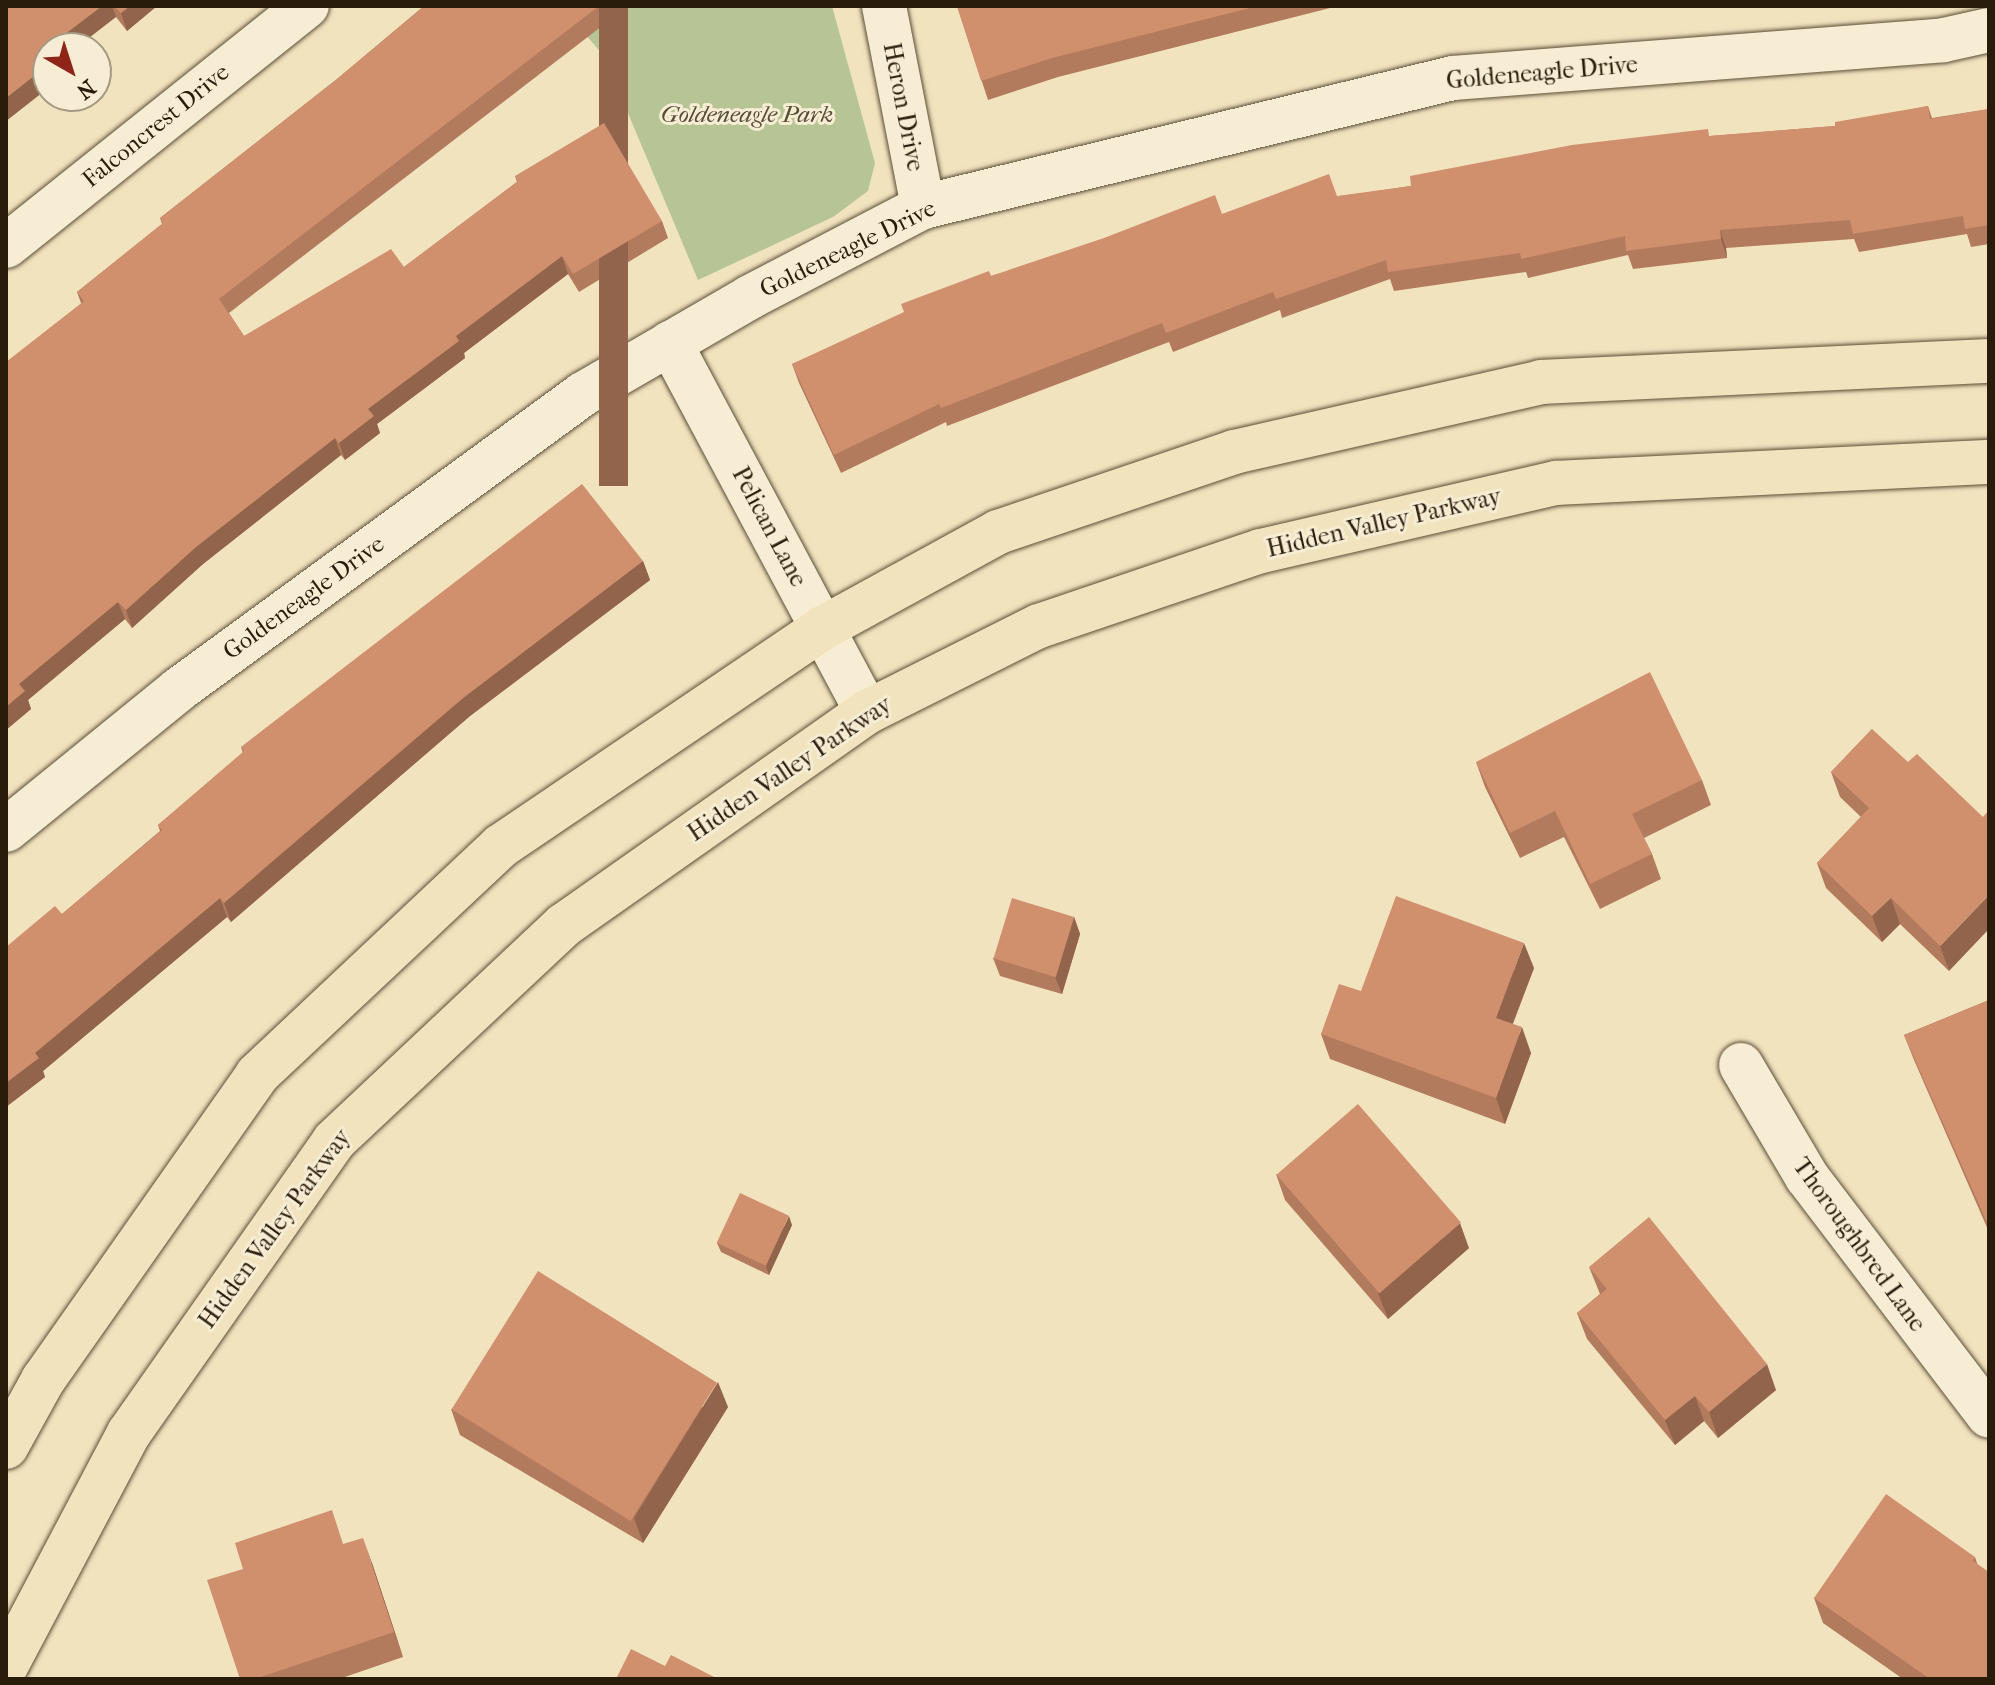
<!DOCTYPE html>
<html>
<head>
<meta charset="utf-8">
<style>
	body { margin:0 }
	#map { position:relative; width:1995px; height:1685px; overflow:hidden; background:#f2e3bf; font-family:"IM FELL French Canon",serif }
	div>[style] { position:absolute }
	.green>* { inset:0; background:#b7c495 }
	.roads { filter:drop-shadow(0 0 2px #5b4e37) drop-shadow(0 0 2px #5b4e37) }
	.street>* { height:44px; margin:-22px; padding:0 22px; transform-origin:22px; border-radius:22px; background:#f7edd5 }
	.primary>* { height:44px; margin:-22px; padding:0 22px; transform-origin:22px; border-radius:22px; background:#f2e3bf }
	.wall>* { inset:0; background:#b37b5e }
	.shaded-wall>* { inset:0; background:#92644c; transform-origin:0 0 }
	.building>* { inset:0; background:#d08f6d; transform-origin:0 0 }
	span { translate:-50% -50%; white-space:nowrap; text-align:center; line-height:1.15; -webkit-text-stroke:6px #f7edd5; paint-order:stroke }
	.street-label { font-size:24px; color:#291c0a }
	.park-label { font-size:24px; color:#544e34; font-style:italic }
	.frame { position:absolute; inset:0; border:8px solid #291c0a; pointer-events:none }
	.north { position:absolute; left:32px; top:32px; width:80px; height:80px; box-sizing:border-box; background:#f7edd5; border:2px solid #a59984; border-radius:50%; rotate:141deg; font-size:22px; font-weight:700; line-height:32px; text-align:center; color:#291c0a }
	.north::after { content:''; display:block; margin:auto; width:28px; height:36px; background:#8f2418; clip-path:polygon(50% 0,100% 100%,50% 72%,0 100%) }
</style>
</head>
<body>
<div id="map">
	<div class="green">
		<i style="clip-path:polygon(561px 6px,832px 6px,875px 163px,868px 191px,833px 217px,698px 280px,604px 56px)"></i>
	</div>
	<div class="roads">
		<div class="street">
			<i style="left:884px;top:6px;width:205px;rotate:79deg"></i>
			<i style="left:6px;top:246px;width:385px;rotate:-38.6deg"></i>
			<i style="left:670px;top:343px;width:418px;rotate:61.9deg"></i>
			<i style="left:6px;top:830px;width:222px;rotate:-39.1deg"></i>
			<i style="left:178px;top:690px;width:502px;rotate:-36.16deg"></i>
			<i style="left:583px;top:394px;width:193px;rotate:-30.1deg"></i>
			<i style="left:750px;top:297px;width:195px;rotate:-27.5deg"></i>
			<i style="left:923px;top:207px;width:545px;rotate:-13.68deg"></i>
			<i style="left:1453px;top:78px;width:492px;rotate:-4.4deg"></i>
			<i style="left:1944px;top:40px;width:46px;rotate:-12.5deg"></i>
			<i style="left:1741px;top:1065px;width:130px;rotate:59.5deg"></i>
			<i style="left:1807px;top:1177px;width:300px;rotate:52.7deg"></i>
		</div>
		<div class="primary">
			<i style="left:6px;top:1447px;width:77px;rotate:-61.1deg"></i>
			<i style="left:43px;top:1380px;width:373px;rotate:-54.9deg"></i>
			<i style="left:257px;top:1075px;width:335px;rotate:-43.2deg"></i>
			<i style="left:501px;top:846px;width:389px;rotate:-34.1deg"></i>
			<i style="left:823px;top:628px;width:200px;rotate:-28.7deg"></i>
			<i style="left:998px;top:532px;width:249px;rotate:-18.7deg"></i>
			<i style="left:1234px;top:452px;width:315px;rotate:-12.8deg"></i>
			<i style="left:1541px;top:382px;width:448px;rotate:-2.7deg"></i>
			<i style="left:6px;top:1666px;width:263px;rotate:-62.2deg"></i>
			<i style="left:129px;top:1433px;width:357px;rotate:-54.9deg"></i>
			<i style="left:334px;top:1141px;width:316px;rotate:-43.2deg"></i>
			<i style="left:564px;top:925px;width:370px;rotate:-35.1deg"></i>
			<i style="left:867px;top:712px;width:192px;rotate:-26.6deg"></i>
			<i style="left:1039px;top:626px;width:234px;rotate:-18.7deg"></i>
			<i style="left:1261px;top:551px;width:303px;rotate:-13deg"></i>
			<i style="left:1556px;top:483px;width:434px;rotate:-2.8deg"></i>
		</div>
	</div>
	<div class="wall">
		<i style="clip-path:polygon(6px 6px,157px 6px,127px 31px,116px 17px,48px 48px,48px 88px,6px 121px)"></i>
		<i style="clip-path:polygon(424px 6px,628px 6px,229px 313px,244px 336px,404px 267px,517px 182px,515px 176px,662px 221px,668px 238px,579px 292px,568px 274px,464px 353px,465px 358px,377px 424px,380px 433px,345px 460px,341px 455px,203px 564px,132px 628px,125px 619px,28px 700px,31px 709px,6px 730px,81px 303px,77px 292px,162px 224px,160px 218px,337px 79px)"></i>
		<i style="clip-path:polygon(957px 6px,1338px 6px,1058px 77px,988px 100px)"></i>
		<i style="clip-path:polygon(1928px 106px,1932px 118px,1989px 109px,1989px 244px,1971px 247px,1967px 234px,1859px 252px,1854px 239px,1726px 248px,1727px 258px,1633px 269px,1628px 255px,1528px 278px,1526px 272px,1394px 291px,1390px 279px,1282px 318px,1280px 310px,1173px 352px,1169px 342px,947px 426px,946px 422px,841px 473px,799px 383px,792px 364px,991px 276px,1222px 214px,1411px 186px,1711px 136px,1835px 126px)"></i>
		<i style="clip-path:polygon(643px 561px,650px 580px,470px 716px,231px 922px,227px 917px,43px 1071px,45px 1077px,6px 1107px,6px 947px,62px 914px,160px 831px,158px 825px,243px 753px,241px 747px)"></i>
		<i style="clip-path:polygon(1872px 729px,1949px 971px,1900px 924px,1882px 942px,1826px 888px,1817px 863px,1861px 817px,1840px 797px,1831px 772px)"></i>
		<i style="clip-path:polygon(1476px 762px,1702px 780px,1711px 805px,1644px 838px,1652px 854px,1661px 879px,1600px 909px,1564px 837px,1520px 858px,1485px 787px)"></i>
		<i style="clip-path:polygon(1074px 917px,1080px 934px,1062px 994px,1000px 976px,993px 958px)"></i>
		<i style="clip-path:polygon(1534px 968px,1513px 1024px,1531px 1053px,1505px 1124px,1330px 1059px,1321px 1034px,1361px 991px)"></i>
		<i style="clip-path:polygon(1989px 1000px,1989px 1232px,1914px 1060px,1904px 1035px)"></i>
		<i style="clip-path:polygon(1276px 1174px,1469px 1248px,1388px 1319px,1285px 1200px)"></i>
		<i style="clip-path:polygon(792px 1225px,769px 1275px,721px 1252px,717px 1243px)"></i>
		<i style="clip-path:polygon(1589px 1267px,1776px 1390px,1718px 1438px,1704px 1421px,1675px 1445px,1587px 1339px,1577px 1313px,1600px 1294px)"></i>
		<i style="clip-path:polygon(728px 1407px,643px 1543px,460px 1435px,451px 1409px)"></i>
		<i style="clip-path:polygon(344px 1544px,372px 1563px,403px 1657px,339px 1679px,240px 1679px)"></i>
		<i style="clip-path:polygon(1975px 1557px,1977px 1563px,1989px 1679px,1903px 1679px,1823px 1623px,1814px 1598px)"></i>
	</div>
	<div class="shaded-wall">
		<i style="clip-path:polygon(102px 6px,112px 6px,116px 17px,76px 48px,48px 48px,48px 60px,44px 50px)"></i>
		<i style="clip-path:polygon(130px 6px,157px 6px,127px 31px,121px 13px)"></i>
		<i style="left:599px;top:6px;width:29px;height:480px"></i>
		<i style="clip-path:polygon(48px 65px,48px 88px,6px 121px,6px 98px)"></i>
		<i style="clip-path:polygon(1720px 230px,1726px 248px,1727px 258px,1721px 239px)"></i>
		<i style="clip-path:polygon(562px 256px,568px 274px,464px 353px,465px 358px,377px 424px,380px 433px,345px 460px,339px 443px,368px 409px,456px 336px)"></i>
		<i style="clip-path:polygon(335px 438px,341px 455px,203px 564px,132px 628px,126px 610px,196px 547px)"></i>
		<i style="clip-path:polygon(643px 561px,650px 580px,470px 716px,231px 922px,224px 903px,463px 698px)"></i>
		<i style="clip-path:polygon(118px 602px,125px 619px,28px 700px,31px 709px,6px 730px,6px 707px,19px 684px)"></i>
		<i style="clip-path:polygon(1989px 895px,1989px 929px,1949px 971px,1940px 946px)"></i>
		<i style="clip-path:polygon(220px 898px,227px 917px,43px 1071px,45px 1077px,6px 1107px,6px 1083px,35px 1053px)"></i>
		<i style="clip-path:polygon(1891px 898px,1900px 924px,1882px 942px,1872px 916px)"></i>
		<i style="clip-path:polygon(1074px 917px,1080px 934px,1062px 994px,1055px 977px)"></i>
		<i style="clip-path:polygon(1524px 943px,1534px 968px,1505px 1043px,1496px 1018px)"></i>
		<i style="clip-path:polygon(1522px 1027px,1531px 1053px,1505px 1124px,1496px 1098px)"></i>
		<i style="clip-path:polygon(789px 1216px,792px 1225px,769px 1275px,766px 1266px)"></i>
		<i style="clip-path:polygon(1460px 1223px,1469px 1248px,1388px 1319px,1378px 1293px)"></i>
		<i style="clip-path:polygon(1767px 1364px,1776px 1390px,1718px 1438px,1709px 1412px)"></i>
		<i style="clip-path:polygon(718px 1382px,728px 1407px,643px 1543px,634px 1518px)"></i>
		<i style="clip-path:polygon(1695px 1396px,1704px 1421px,1675px 1445px,1665px 1420px)"></i>
		<i style="clip-path:polygon(363px 1538px,372px 1563px,403px 1657px,394px 1632px)"></i>
	</div>
	<div class="building">
		<i style="clip-path:polygon(6px 6px,102px 6px,44px 50px,48px 55px,48px 65px,6px 98px)"></i>
		<i style="clip-path:polygon(114px 6px,130px 6px,121px 13px)"></i>
		<i style="clip-path:polygon(424px 6px,599px 6px,219px 299px,244px 336px,391px 249px,404px 267px,518px 181px,515px 176px,604px 123px,662px 221px,573px 274px,562px 256px,456px 336px,459px 341px,368px 409px,374px 416px,339px 443px,335px 438px,196px 547px,126px 610px,118px 602px,19px 684px,25px 691px,6px 707px,6px 362px,84px 301px,77px 292px,163px 223px,160px 218px,337px 79px)"></i>
		<i style="clip-path:polygon(957px 6px,1258px 6px,1052px 58px,981px 81px)"></i>
		<i style="clip-path:polygon(1928px 106px,1930px 119px,1989px 109px,1989px 225px,1965px 229px,1963px 216px,1853px 234px,1850px 220px,1720px 230px,1721px 239px,1626px 251px,1625px 236px,1521px 259px,1520px 253px,1388px 272px,1386px 260px,1276px 299px,1273px 292px,1166px 333px,1162px 323px,941px 408px,939px 404px,834px 455px,792px 364px,904px 312px,901px 304px,989px 271px,991px 276px,1104px 238px,1215px 195px,1222px 214px,1329px 174px,1337px 196px,1411px 186px,1410px 176px,1572px 145px,1708px 129px,1709px 136px,1835px 126px,1835px 122px)"></i>
		<i style="clip-path:polygon(582px 484px,643px 561px,463px 698px,224px 903px,220px 898px,35px 1053px,39px 1058px,6px 1083px,6px 947px,55px 906px,62px 914px,162px 830px,158px 825px,244px 751px,241px 747px)"></i>
		<i style="clip-path:polygon(1650px 672px,1702px 780px,1632px 814px,1652px 854px,1590px 884px,1555px 811px,1510px 833px,1476px 762px)"></i>
		<i style="clip-path:polygon(1872px 729px,1908px 762px,1917px 754px,1983px 817px,1989px 810px,1989px 895px,1940px 946px,1891px 898px,1872px 916px,1817px 863px,1869px 808px,1831px 772px)"></i>
		<i style="clip-path:polygon(1396px 896px,1524px 943px,1496px 1018px,1522px 1027px,1496px 1098px,1321px 1034px,1339px 984px,1361px 991px)"></i>
		<i style="left:1012px;top:898px;width:65px;height:63px;rotate:17deg"></i>
		<i style="clip-path:polygon(1989px 1000px,1989px 1227px,1904px 1035px)"></i>
		<i style="left:1358px;top:1104px;width:157px;height:108px;rotate:49deg"></i>
		<i style="left:740px;top:1193px;width:54px;height:55px;rotate:25deg"></i>
		<i style="clip-path:polygon(1649px 1217px,1767px 1364px,1709px 1412px,1695px 1396px,1665px 1420px,1577px 1313px,1607px 1289px,1589px 1267px)"></i>
		<i style="left:538px;top:1271px;width:211px;height:163px;rotate:32deg"></i>
		<i style="clip-path:polygon(1886px 1494px,1975px 1557px,1973px 1561px,1989px 1572px,1989px 1679px,1930px 1679px,1814px 1598px)"></i>
		<i style="clip-path:polygon(332px 1510px,343px 1544px,363px 1538px,394px 1632px,255px 1679px,240px 1679px,207px 1580px,243px 1569px,235px 1543px)"></i>
		<i style="clip-path:polygon(631px 1649px,665px 1666px,671px 1655px,718px 1679px,616px 1679px)"></i>
	</div>
	<div class="street-label">
		<span style="left:1542px;top:73px;rotate:-5deg">Goldeneagle Drive</span>
		<span style="left:903px;top:107px;rotate:79deg">Heron Drive</span>
		<span style="left:156px;top:126px;rotate:-39deg">Falconcrest Drive</span>
		<span style="left:848px;top:249px;rotate:-26deg">Goldeneagle Drive</span>
		<span style="left:1384px;top:523px;rotate:-13deg">Hidden Valley Parkway</span>
		<span style="left:769px;top:527px;rotate:62deg">Pelican Lane</span>
		<span style="left:304px;top:598px;rotate:-36deg">Goldeneagle Drive</span>
		<span style="left:790px;top:769px;rotate:-34deg">Hidden Valley Parkway</span>
		<span style="left:275px;top:1229px;rotate:-54deg">Hidden Valley Parkway</span>
		<span style="left:1859px;top:1245px;rotate:54deg">Thoroughbred Lane</span>
	</div>
	<div class="park-label">
		<span style="left:747px;top:115px">Goldeneagle Park</span>
	</div>
	<div class="frame"></div>
	<div class="north">N</div>
</div>
</body>
</html>
